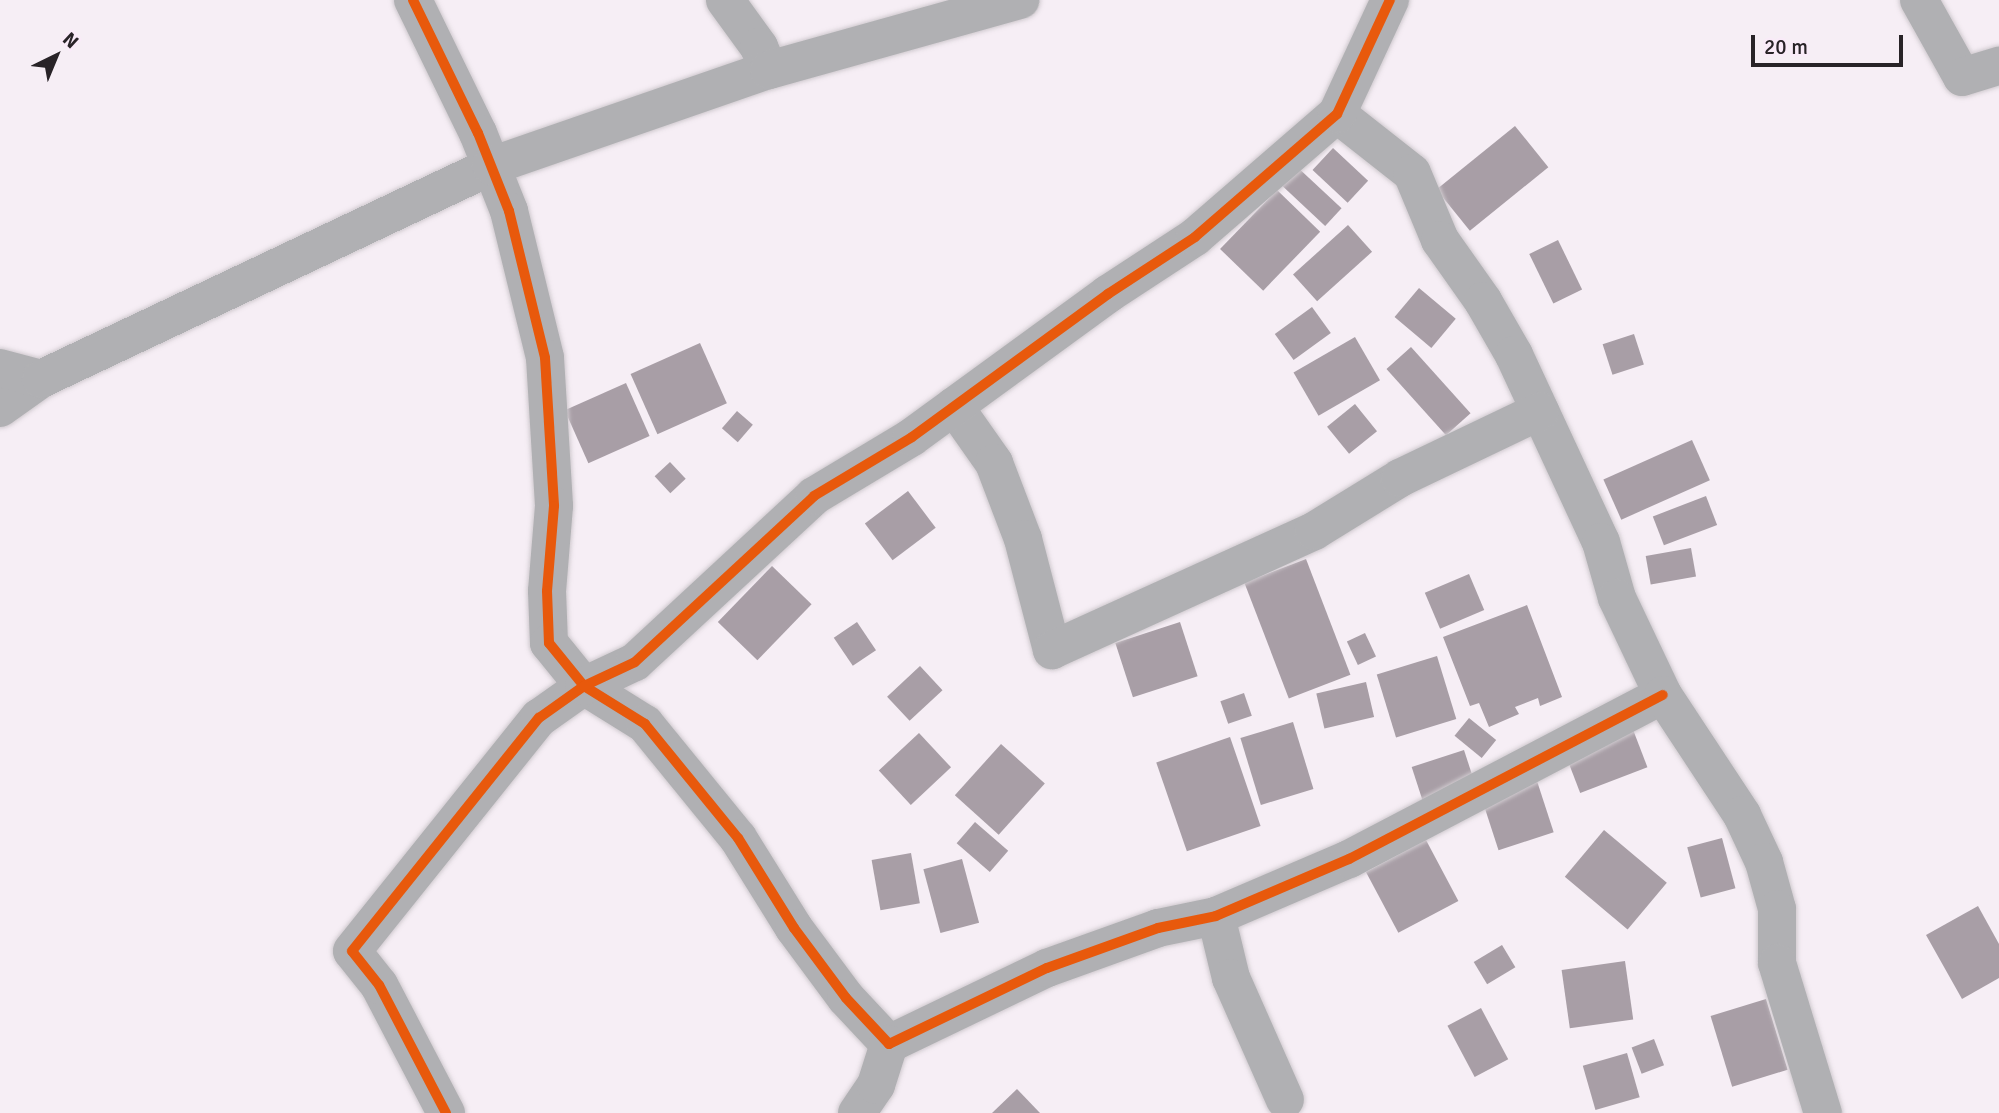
<!DOCTYPE html>
<html>
<head>
<meta charset="utf-8">
<style>
	body { margin:0 }
	#map { position:relative; width:1999px; height:1113px; overflow:hidden; background:#f6eef5; font-family:Signika,sans-serif }
	div>[style] { position:absolute }
	.building>* { inset:0; background:#a89ea6; transform-origin:0 0 }
	.roads { filter:drop-shadow(0 0 2px #d0cacf) drop-shadow(0 0 2px #d0cacf) }
	.minor>* { height:38px; margin:-19px; padding:0 19px; transform-origin:19px; border-radius:19px; background:#b0b0b3 }
	.tertiary>* { height:38px; margin:-19px; padding:0 19px; transform-origin:19px; border-radius:19px; background:#b0b0b3 }
	.cycleway>* { height:10px; margin:-5px; padding:0 5px; transform-origin:5px; border-radius:5px; background:#e8590c }
	span { translate:-50% -50%; white-space:nowrap; text-align:center; line-height:1.15; -webkit-text-stroke:7px #f9ebf8; paint-order:stroke }
	.north { position:absolute; left:21px; top:21px; width:70px; height:70px; -webkit-text-stroke:5px #f9ebf8; paint-order:stroke; rotate:43deg; font-size:19px; font-weight:700; line-height:28px; text-align:center; color:#282327 }
	.north::after { content:''; display:block; margin:auto; width:24px; height:32px; background:#282327; clip-path:polygon(50% 0,100% 100%,50% 72%,0 100%) }
	.scale { position:absolute; left:1751px; top:35px; width:152px; height:32px; box-sizing:border-box; border:4px solid #282327; border-top:0; padding-left:9px; font-size:21px; line-height:24px; white-space:nowrap; color:#282327; -webkit-text-stroke:5px #f9ebf8; paint-order:stroke }
</style>
</head>
<body>
<div id="map">
	<div class="building">
		<i style="left:1515px;top:126px;width:53px;height:101px;rotate:51deg"></i>
		<i style="left:1333px;top:148px;width:48px;height:30px;rotate:43deg"></i>
		<i style="left:1294px;top:164px;width:65px;height:24px;rotate:43deg"></i>
		<i style="left:1277px;top:190px;width:60px;height:82px;rotate:44deg"></i>
		<i style="left:1348px;top:225px;width:36px;height:74px;rotate:48deg"></i>
		<i style="left:1558px;top:240px;width:55px;height:32px;rotate:64deg"></i>
		<i style="left:1419px;top:288px;width:48px;height:38px;rotate:40deg"></i>
		<i style="left:1312px;top:307px;width:32px;height:46px;rotate:54deg"></i>
		<i style="left:1634px;top:334px;width:32px;height:33px;rotate:72deg"></i>
		<i style="left:1355px;top:337px;width:50px;height:71px;rotate:60deg"></i>
		<i style="left:700px;top:343px;width:66px;height:76px;rotate:66deg"></i>
		<i style="left:1411px;top:347px;width:89px;height:33px;rotate:48deg"></i>
		<i style="left:626px;top:383px;width:58px;height:67px;rotate:66deg"></i>
		<i style="left:1355px;top:404px;width:35px;height:36px;rotate:51deg"></i>
		<i style="left:737px;top:411px;width:21px;height:23px;rotate:41deg"></i>
		<i style="left:1692px;top:440px;width:44px;height:97px;rotate:66deg"></i>
		<i style="left:670px;top:462px;width:23px;height:21px;rotate:47deg"></i>
		<i style="left:908px;top:491px;width:46px;height:54px;rotate:53deg"></i>
		<i style="left:1706px;top:496px;width:31px;height:57px;rotate:69deg"></i>
		<i style="left:1691px;top:548px;width:29px;height:46px;rotate:80deg"></i>
		<i style="left:1306px;top:559px;width:124px;height:66px;rotate:69deg"></i>
		<i style="left:772px;top:566px;width:55px;height:78px;rotate:44deg"></i>
		<i style="left:1469px;top:574px;width:39px;height:48px;rotate:67deg"></i>
		<i style="clip-path:polygon(1527px 605px,1562px 697px,1540px 706px,1538px 698px,1515px 707px,1519px 714px,1489px 727px,1479px 703px,1470px 706px,1443px 637px)"></i>
		<i style="left:857px;top:622px;width:34px;height:28px;rotate:56deg"></i>
		<i style="left:1180px;top:622px;width:57px;height:68px;rotate:72deg"></i>
		<i style="left:1365px;top:633px;width:26px;height:20px;rotate:65deg"></i>
		<i style="left:1437px;top:656px;width:66px;height:63px;rotate:73deg"></i>
		<i style="left:920px;top:666px;width:33px;height:45px;rotate:47deg"></i>
		<i style="left:1366px;top:682px;width:36px;height:51px;rotate:77deg"></i>
		<i style="left:1244px;top:693px;width:24px;height:25px;rotate:71deg"></i>
		<i style="left:1469px;top:718px;width:35px;height:23px;rotate:39deg"></i>
		<i style="left:1293px;top:722px;width:70px;height:55px;rotate:73deg"></i>
		<i style="left:1632px;top:727px;width:43px;height:72px;rotate:69deg"></i>
		<i style="left:919px;top:733px;width:47px;height:55px;rotate:47deg"></i>
		<i style="left:1230px;top:737px;width:94px;height:78px;rotate:71deg"></i>
		<i style="left:1001px;top:744px;width:59px;height:69px;rotate:42deg"></i>
		<i style="left:1464px;top:750px;width:41px;height:55px;rotate:72deg"></i>
		<i style="left:1537px;top:781px;width:54px;height:58px;rotate:72deg"></i>
		<i style="left:975px;top:822px;width:44px;height:28px;rotate:41deg"></i>
		<i style="left:1604px;top:830px;width:82px;height:61px;rotate:40deg"></i>
		<i style="left:1722px;top:838px;width:52px;height:36px;rotate:75deg"></i>
		<i style="left:1426px;top:840px;width:69px;height:68px;rotate:62deg"></i>
		<i style="left:911px;top:853px;width:51px;height:40px;rotate:80deg"></i>
		<i style="left:962px;top:859px;width:66px;height:40px;rotate:75deg"></i>
		<i style="clip-path:polygon(1978px 906px,1999px 944px,1999px 978px,1962px 999px,1926px 935px)"></i>
		<i style="left:1502px;top:945px;width:26px;height:33px;rotate:59deg"></i>
		<i style="left:1625px;top:961px;width:59px;height:64px;rotate:82deg"></i>
		<i style="left:1766px;top:999px;width:74px;height:58px;rotate:73deg"></i>
		<i style="left:1481px;top:1008px;width:58px;height:38px;rotate:62deg"></i>
		<i style="left:1654px;top:1039px;width:28px;height:24px;rotate:69deg"></i>
		<i style="left:1627px;top:1053px;width:46px;height:46px;rotate:74deg"></i>
		<i style="clip-path:polygon(1017px 1089px,1040px 1113px,992px 1113px)"></i>
	</div>
	<div class="roads">
		<div class="minor">
			<i style="left:413px;top:0;width:148px;rotate:64deg"></i>
			<i style="left:478px;top:133px;width:84px;rotate:68.3deg"></i>
			<i style="left:509px;top:211px;width:151px;rotate:76.2deg"></i>
			<i style="left:545px;top:358px;width:148px;rotate:86.5deg"></i>
			<i style="left:554px;top:506px;width:85px;rotate:94.7deg"></i>
			<i style="left:547px;top:591px;width:52px;rotate:87.8deg"></i>
			<i style="left:549px;top:643px;width:55px;rotate:50.9deg"></i>
			<i style="left:584px;top:686px;width:72px;rotate:31.9deg"></i>
			<i style="left:645px;top:724px;width:147px;rotate:50.8deg"></i>
			<i style="left:738px;top:838px;width:106px;rotate:58.1deg"></i>
			<i style="left:794px;top:928px;width:87px;rotate:53.4deg"></i>
			<i style="left:846px;top:998px;width:63px;rotate:46.9deg"></i>
			<i style="left:889px;top:1044px;width:175px;rotate:-25.7deg"></i>
			<i style="left:1047px;top:968px;width:118px;rotate:-19.8deg"></i>
			<i style="left:1158px;top:928px;width:59px;rotate:-11.7deg"></i>
			<i style="left:1216px;top:916px;width:145px;rotate:-23.2deg"></i>
			<i style="left:1349px;top:859px;width:354px;rotate:-27.6deg"></i>
			<i style="left:725px;top:0;width:58px;rotate:54.1deg"></i>
			<i style="left:759px;top:47px;width:25px;rotate:67deg"></i>
			<i style="left:1919px;top:0;width:88px;rotate:60.8deg"></i>
			<i style="left:1962px;top:77px;width:39px;rotate:-17deg"></i>
			<i style="left:1337px;top:114px;width:95px;rotate:38.2deg"></i>
			<i style="left:1412px;top:173px;width:73px;rotate:67.3deg"></i>
			<i style="left:1440px;top:240px;width:75px;rotate:54.8deg"></i>
			<i style="left:1483px;top:301px;width:62px;rotate:60.1deg"></i>
			<i style="left:1514px;top:355px;width:206px;rotate:65.1deg"></i>
			<i style="left:1601px;top:542px;width:58px;rotate:74.1deg"></i>
			<i style="left:1617px;top:598px;width:107px;rotate:64.6deg"></i>
			<i style="left:1663px;top:695px;width:144px;rotate:56.6deg"></i>
			<i style="left:1742px;top:815px;width:52px;rotate:64.9deg"></i>
			<i style="left:1764px;top:862px;width:49px;rotate:74.5deg"></i>
			<i style="left:1777px;top:909px;width:54px;rotate:90deg"></i>
			<i style="left:1777px;top:963px;width:157px;rotate:73deg"></i>
			<i style="left:954px;top:406px;width:70px;rotate:54.9deg"></i>
			<i style="left:994px;top:463px;width:81px;rotate:69.1deg"></i>
			<i style="left:1023px;top:539px;width:115px;rotate:75.4deg"></i>
			<i style="left:1052px;top:650px;width:288px;rotate:-24.4deg"></i>
			<i style="left:1314px;top:531px;width:101px;rotate:-31.6deg"></i>
			<i style="left:1400px;top:478px;width:155px;rotate:-25.6deg"></i>
			<i style="left:0;top:408px;width:50px;rotate:-35.3deg"></i>
			<i style="left:1216px;top:916px;width:64px;rotate:76.4deg"></i>
			<i style="left:1231px;top:978px;width:133px;rotate:66.1deg"></i>
			<i style="left:446px;top:1113px;width:144px;rotate:-117.6deg"></i>
			<i style="left:379px;top:985px;width:43px;rotate:-128.5deg"></i>
			<i style="left:352px;top:951px;width:299px;rotate:-51.3deg"></i>
			<i style="left:539px;top:718px;width:55px;rotate:-35.4deg"></i>
			<i style="left:584px;top:686px;width:56px;rotate:-25.2deg"></i>
			<i style="left:635px;top:662px;width:244px;rotate:-42.8deg"></i>
			<i style="left:814px;top:496px;width:114px;rotate:-31deg"></i>
			<i style="left:912px;top:437px;width:243px;rotate:-36.1deg"></i>
			<i style="left:1108px;top:294px;width:104px;rotate:-33.2deg"></i>
			<i style="left:1195px;top:237px;width:188px;rotate:-40.9deg"></i>
			<i style="left:1337px;top:114px;width:126px;rotate:-65.1deg"></i>
			<i style="left:857px;top:1113px;width:34px;rotate:-56deg"></i>
			<i style="left:876px;top:1085px;width:43px;rotate:-72.4deg"></i>
		</div>
		<div class="tertiary">
			<i style="left:0;top:368px;width:42px;rotate:15deg"></i>
			<i style="left:41px;top:379px;width:498px;rotate:-25.3deg"></i>
			<i style="left:491px;top:166px;width:294px;rotate:-19.1deg"></i>
			<i style="left:769px;top:70px;width:261px;rotate:-15.6deg"></i>
		</div>
	</div>
	<div class="cycleway">
		<i style="left:413px;top:0;width:148px;rotate:64deg"></i>
		<i style="left:478px;top:133px;width:84px;rotate:68.3deg"></i>
		<i style="left:509px;top:211px;width:151px;rotate:76.2deg"></i>
		<i style="left:545px;top:358px;width:148px;rotate:86.5deg"></i>
		<i style="left:554px;top:506px;width:85px;rotate:94.7deg"></i>
		<i style="left:547px;top:591px;width:52px;rotate:87.8deg"></i>
		<i style="left:549px;top:643px;width:55px;rotate:50.9deg"></i>
		<i style="left:584px;top:686px;width:72px;rotate:31.9deg"></i>
		<i style="left:645px;top:724px;width:147px;rotate:50.8deg"></i>
		<i style="left:738px;top:838px;width:106px;rotate:58.1deg"></i>
		<i style="left:794px;top:928px;width:87px;rotate:53.4deg"></i>
		<i style="left:846px;top:998px;width:63px;rotate:46.9deg"></i>
		<i style="left:889px;top:1044px;width:175px;rotate:-25.7deg"></i>
		<i style="left:1047px;top:968px;width:118px;rotate:-19.8deg"></i>
		<i style="left:1158px;top:928px;width:59px;rotate:-11.7deg"></i>
		<i style="left:1216px;top:916px;width:145px;rotate:-23.2deg"></i>
		<i style="left:1349px;top:859px;width:354px;rotate:-27.6deg"></i>
		<i style="left:446px;top:1113px;width:144px;rotate:-117.6deg"></i>
		<i style="left:379px;top:985px;width:43px;rotate:-128.5deg"></i>
		<i style="left:352px;top:951px;width:299px;rotate:-51.3deg"></i>
		<i style="left:539px;top:718px;width:55px;rotate:-35.4deg"></i>
		<i style="left:584px;top:686px;width:56px;rotate:-25.2deg"></i>
		<i style="left:635px;top:662px;width:244px;rotate:-42.8deg"></i>
		<i style="left:814px;top:496px;width:114px;rotate:-31deg"></i>
		<i style="left:912px;top:437px;width:243px;rotate:-36.1deg"></i>
		<i style="left:1108px;top:294px;width:104px;rotate:-33.2deg"></i>
		<i style="left:1195px;top:237px;width:188px;rotate:-40.9deg"></i>
		<i style="left:1337px;top:114px;width:126px;rotate:-65.1deg"></i>
	</div>
	<div class="north">N</div>
	<div class="scale">20 m</div>
</div>
</body>
</html>
